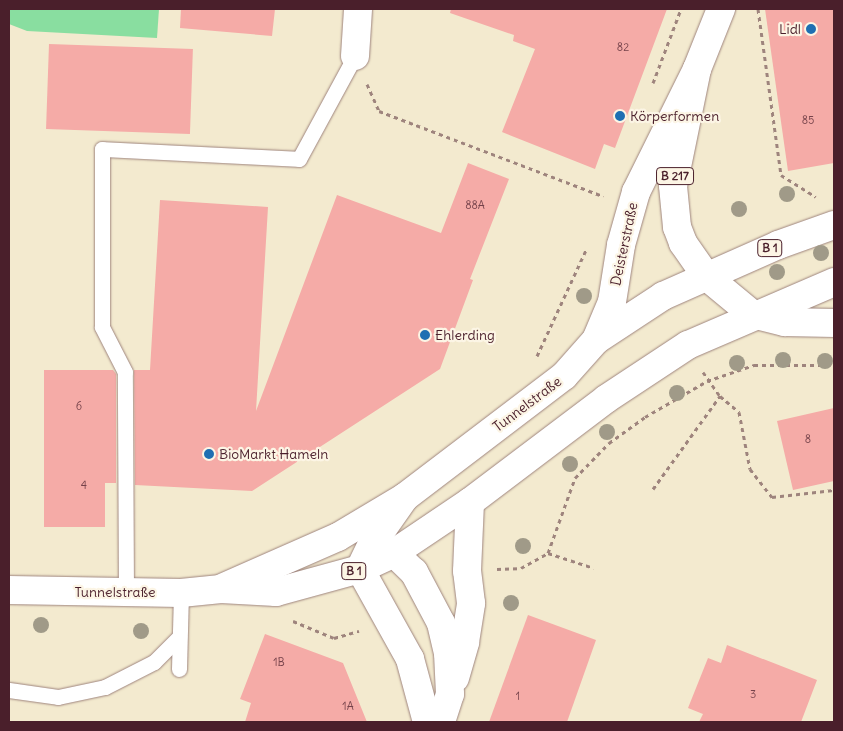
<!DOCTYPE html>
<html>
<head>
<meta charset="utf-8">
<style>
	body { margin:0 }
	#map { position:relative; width:843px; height:731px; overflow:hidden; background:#f3eacf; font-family:Delius,sans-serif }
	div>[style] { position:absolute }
	.green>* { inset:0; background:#89dea0 }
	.building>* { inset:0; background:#f5aba7; transform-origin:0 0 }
	.path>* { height:3px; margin-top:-1.5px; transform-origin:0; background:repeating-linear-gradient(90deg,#9e847d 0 4px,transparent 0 8px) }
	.roads { filter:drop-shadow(0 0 1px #9e847d) drop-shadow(0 0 1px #9e847d) }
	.lane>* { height:15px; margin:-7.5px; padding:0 7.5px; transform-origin:7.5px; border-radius:7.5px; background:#fff }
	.street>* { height:28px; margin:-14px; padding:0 14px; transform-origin:14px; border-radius:14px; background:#fff }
	.primary>* { height:28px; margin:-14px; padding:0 14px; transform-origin:14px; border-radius:14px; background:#fff }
	.trees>* { width:16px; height:16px; margin:-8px; border-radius:50%; background:#a09a88 }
	.dots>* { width:14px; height:14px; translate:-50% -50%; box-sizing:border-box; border:2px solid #fcf5e5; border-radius:50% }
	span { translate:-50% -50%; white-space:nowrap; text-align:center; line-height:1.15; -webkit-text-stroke:4.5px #fcf5e5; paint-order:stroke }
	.number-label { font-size:11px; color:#75424a }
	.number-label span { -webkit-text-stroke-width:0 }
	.shield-label span { padding:1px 4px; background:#fcf5e5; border:1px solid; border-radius:4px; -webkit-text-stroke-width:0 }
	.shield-label { font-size:12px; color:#4a1f2b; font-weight:700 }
	.poi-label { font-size:14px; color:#4a1f2b }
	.right { translate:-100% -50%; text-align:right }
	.left { translate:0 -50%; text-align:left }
	.street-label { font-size:14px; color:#4a1f2b }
	.frame { position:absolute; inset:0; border:10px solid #4a1f2b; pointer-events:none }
</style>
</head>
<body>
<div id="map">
	<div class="green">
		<i style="clip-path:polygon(9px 9px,159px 9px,157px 38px,27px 31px,9px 24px)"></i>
	</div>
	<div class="building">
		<i style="clip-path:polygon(181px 9px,275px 9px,272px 36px,180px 28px)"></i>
		<i style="clip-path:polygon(451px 9px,667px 9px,615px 148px,604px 144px,595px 169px,502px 132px,535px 49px,513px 41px,514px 35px,450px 13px)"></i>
		<i style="clip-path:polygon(765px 9px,834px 9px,834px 163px,788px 171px)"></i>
		<i style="left:49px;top:44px;width:144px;height:85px;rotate:2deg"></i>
		<i style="clip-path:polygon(468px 163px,509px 179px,470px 279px,473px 280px,440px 369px,252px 491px,135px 485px,134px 370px,150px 370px,160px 200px,268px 207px,256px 411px,337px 195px,441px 233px)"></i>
		<i style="clip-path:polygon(44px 370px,113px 370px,116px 374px,116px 483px,105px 483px,105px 527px,44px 527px)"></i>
		<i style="clip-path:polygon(834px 408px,834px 481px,793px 490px,777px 421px)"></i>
		<i style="clip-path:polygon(528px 615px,596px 640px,567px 722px,489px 722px)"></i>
		<i style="clip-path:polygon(265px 634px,343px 663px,367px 722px,245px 722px,251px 703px,240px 699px)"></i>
		<i style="clip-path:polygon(727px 645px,817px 680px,801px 722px,699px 722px,703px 714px,688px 708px,708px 658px,721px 663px)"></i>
	</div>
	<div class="path">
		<i style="left:758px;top:9px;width:168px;rotate:82.1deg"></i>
		<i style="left:781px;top:175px;width:41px;rotate:32.2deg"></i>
		<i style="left:653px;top:83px;width:79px;rotate:-69.3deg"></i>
		<i style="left:367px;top:84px;width:30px;rotate:66deg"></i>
		<i style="left:379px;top:111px;width:240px;rotate:20.8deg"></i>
		<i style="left:537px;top:356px;width:117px;rotate:-65.2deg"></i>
		<i style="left:703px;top:372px;width:29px;rotate:55deg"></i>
		<i style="left:720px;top:396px;width:25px;rotate:40deg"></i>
		<i style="left:739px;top:412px;width:58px;rotate:79.1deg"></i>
		<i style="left:750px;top:469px;width:36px;rotate:52deg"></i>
		<i style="left:772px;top:497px;width:62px;rotate:-6.4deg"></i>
		<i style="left:653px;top:489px;width:115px;rotate:-54.2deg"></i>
		<i style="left:548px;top:553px;width:48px;rotate:18.1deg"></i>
		<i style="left:497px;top:569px;width:24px;rotate:-2deg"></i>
		<i style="left:521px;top:568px;width:31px;rotate:-29deg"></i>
		<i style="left:548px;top:553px;width:80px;rotate:-70.2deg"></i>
		<i style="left:575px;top:478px;width:49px;rotate:-45.8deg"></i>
		<i style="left:609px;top:443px;width:44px;rotate:-35.8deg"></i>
		<i style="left:645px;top:417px;width:72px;rotate:-30.1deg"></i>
		<i style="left:707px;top:381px;width:50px;rotate:-18.8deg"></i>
		<i style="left:754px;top:365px;width:80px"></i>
		<i style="left:293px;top:621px;width:44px;rotate:22.5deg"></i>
		<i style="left:334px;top:638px;width:26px;rotate:-16deg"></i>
	</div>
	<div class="roads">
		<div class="lane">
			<i style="left:126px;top:593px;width:221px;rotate:-90.3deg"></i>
			<i style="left:125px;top:372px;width:51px;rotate:-117.1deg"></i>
			<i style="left:102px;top:327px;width:178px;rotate:-90deg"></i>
			<i style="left:102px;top:149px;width:197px;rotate:2.9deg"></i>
			<i style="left:299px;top:159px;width:117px;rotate:-61.5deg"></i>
			<i style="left:179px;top:669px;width:76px;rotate:-88.5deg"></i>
			<i style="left:9px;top:690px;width:49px;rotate:8.1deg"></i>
			<i style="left:58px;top:697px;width:48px;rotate:-12deg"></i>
			<i style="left:105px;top:687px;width:55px;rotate:-27deg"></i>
			<i style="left:154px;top:662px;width:35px;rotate:-45deg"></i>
		</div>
		<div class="street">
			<i style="left:355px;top:56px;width:47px;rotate:-86.3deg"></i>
			<i style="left:405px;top:497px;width:57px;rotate:125.1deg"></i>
			<i style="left:372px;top:544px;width:28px;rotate:116deg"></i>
			<i style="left:360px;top:569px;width:103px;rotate:60.9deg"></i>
			<i style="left:410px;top:659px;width:65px;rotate:74.9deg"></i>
			<i style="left:372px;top:543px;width:24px;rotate:24deg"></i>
			<i style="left:394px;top:553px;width:28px;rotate:44deg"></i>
			<i style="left:414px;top:572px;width:58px;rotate:62.1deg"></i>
			<i style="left:441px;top:623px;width:31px;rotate:77deg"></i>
			<i style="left:448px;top:653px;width:41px;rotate:87.2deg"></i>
			<i style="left:450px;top:694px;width:29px;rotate:108deg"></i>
			<i style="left:455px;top:678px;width:37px;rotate:-74deg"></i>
			<i style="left:465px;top:642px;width:39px;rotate:-81deg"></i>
			<i style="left:471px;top:603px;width:32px;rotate:-97deg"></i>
			<i style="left:467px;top:571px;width:69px;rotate:-87.5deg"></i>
		</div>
		<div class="primary">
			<i style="left:697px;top:69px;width:119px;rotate:101.6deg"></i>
			<i style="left:673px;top:186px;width:41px;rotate:84.4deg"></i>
			<i style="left:677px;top:227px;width:17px;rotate:69deg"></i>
			<i style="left:683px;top:243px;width:40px;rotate:55.1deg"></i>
			<i style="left:706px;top:276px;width:60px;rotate:39.6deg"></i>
			<i style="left:752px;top:314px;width:34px;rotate:14deg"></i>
			<i style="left:785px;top:322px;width:49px;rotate:1.2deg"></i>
			<i style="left:596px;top:340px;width:41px;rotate:-67.2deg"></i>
			<i style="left:612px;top:302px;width:58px;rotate:-81deg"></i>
			<i style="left:621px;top:245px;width:55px;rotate:-74.2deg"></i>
			<i style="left:636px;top:192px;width:137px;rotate:-63.6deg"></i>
			<i style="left:697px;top:69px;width:65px;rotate:-68.2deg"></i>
			<i style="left:224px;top:587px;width:124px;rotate:-23.7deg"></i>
			<i style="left:338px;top:537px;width:78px;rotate:-30.8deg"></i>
			<i style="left:405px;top:497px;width:200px;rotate:-37.3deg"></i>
			<i style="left:564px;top:376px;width:48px;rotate:-48.4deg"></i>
			<i style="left:596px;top:340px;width:80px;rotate:-33.3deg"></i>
			<i style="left:663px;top:296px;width:126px;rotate:-23.9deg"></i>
			<i style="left:778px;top:245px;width:59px;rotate:-19.7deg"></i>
			<i style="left:9px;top:590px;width:172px;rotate:1deg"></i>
			<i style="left:181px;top:593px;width:40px;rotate:-5.7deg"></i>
			<i style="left:221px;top:589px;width:55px;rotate:3.1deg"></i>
			<i style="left:276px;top:592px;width:87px;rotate:-15.3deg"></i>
			<i style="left:360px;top:569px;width:38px;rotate:-25deg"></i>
			<i style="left:394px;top:553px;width:92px;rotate:-33.9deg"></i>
			<i style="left:470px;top:502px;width:171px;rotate:-37.1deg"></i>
			<i style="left:606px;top:399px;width:98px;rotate:-33.4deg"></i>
			<i style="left:688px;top:345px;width:159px;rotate:-23.3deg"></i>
		</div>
	</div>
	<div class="trees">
		<i style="left:787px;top:194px"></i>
		<i style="left:739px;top:209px"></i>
		<i style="left:821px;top:253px"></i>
		<i style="left:777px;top:272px"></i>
		<i style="left:584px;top:296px"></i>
		<i style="left:783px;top:360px"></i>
		<i style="left:825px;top:361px"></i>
		<i style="left:737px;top:363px"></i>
		<i style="left:677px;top:393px"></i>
		<i style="left:607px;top:432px"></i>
		<i style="left:570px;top:464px"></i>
		<i style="left:523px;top:546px"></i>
		<i style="left:511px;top:603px"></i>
		<i style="left:41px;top:625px"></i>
		<i style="left:141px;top:631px"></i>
	</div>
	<div class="dots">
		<i style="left:811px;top:29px;background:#1f6fb2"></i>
		<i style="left:620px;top:116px;background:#1f6fb2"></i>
		<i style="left:425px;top:335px;background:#1f6fb2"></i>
		<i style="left:209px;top:454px;background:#1f6fb2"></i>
	</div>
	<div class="number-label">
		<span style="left:623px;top:47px">82</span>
		<span style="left:808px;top:120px">85</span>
		<span style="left:475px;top:205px">88A</span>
		<span style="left:79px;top:406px">6</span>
		<span style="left:808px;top:439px">8</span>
		<span style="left:84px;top:485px">4</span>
		<span style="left:279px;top:662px">1B</span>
		<span style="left:753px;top:694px">3</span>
		<span style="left:518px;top:696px">1</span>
		<span style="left:348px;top:706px">1A</span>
	</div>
	<div class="shield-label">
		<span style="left:675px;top:176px">B 217</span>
		<span style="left:770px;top:248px">B 1</span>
		<span style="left:354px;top:571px">B 1</span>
	</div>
	<div class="poi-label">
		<span class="right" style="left:801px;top:29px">Lidl</span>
		<span class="left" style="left:630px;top:116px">Körperformen</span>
		<span class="left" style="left:435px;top:335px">Ehlerding</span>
		<span class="left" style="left:219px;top:454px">BioMarkt Hameln</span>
	</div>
	<div class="street-label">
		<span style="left:624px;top:244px;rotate:-78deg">Deisterstraße</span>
		<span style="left:527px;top:404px;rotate:-37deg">Tunnelstraße</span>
		<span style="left:115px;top:592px">Tunnelstraße</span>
	</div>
	<div class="frame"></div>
</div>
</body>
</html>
